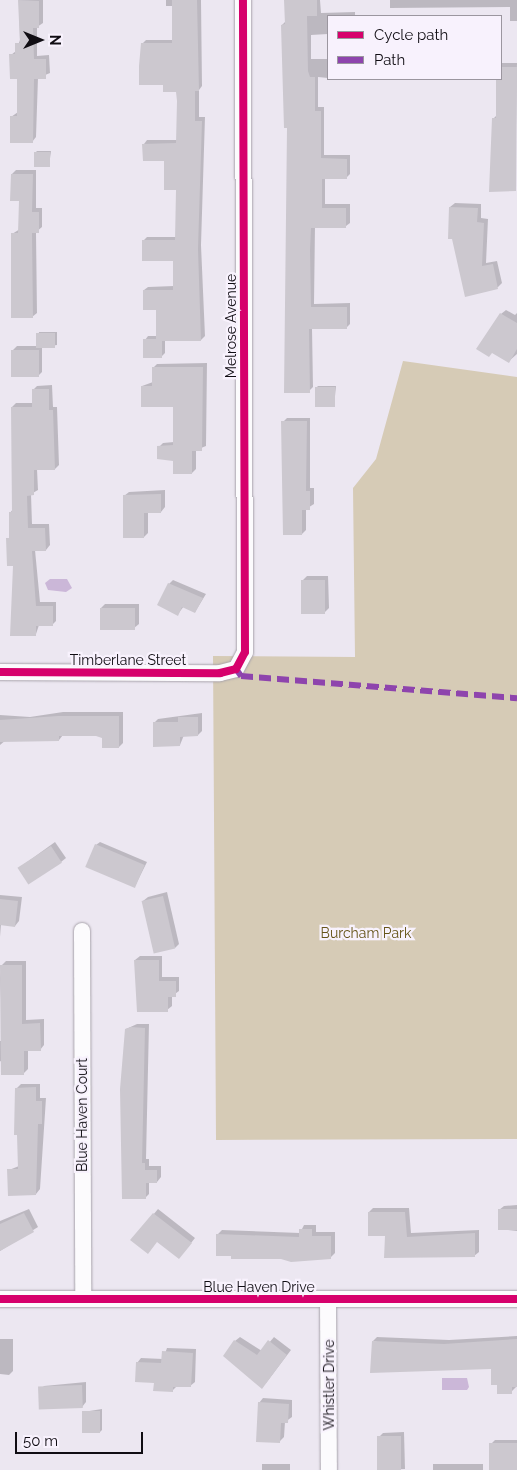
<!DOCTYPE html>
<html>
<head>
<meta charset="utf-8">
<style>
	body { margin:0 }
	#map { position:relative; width:517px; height:1470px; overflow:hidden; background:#ece7f1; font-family:Raleway,sans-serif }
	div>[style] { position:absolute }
	.green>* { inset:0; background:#d6cbb6 }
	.water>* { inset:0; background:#cbb7d8 }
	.shadow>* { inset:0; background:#0003; transform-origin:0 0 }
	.building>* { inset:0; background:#ccc8cf; transform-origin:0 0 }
	.roads { filter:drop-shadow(0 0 1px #a8a3ab) drop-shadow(0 0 1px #a8a3ab) }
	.minor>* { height:16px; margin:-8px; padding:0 8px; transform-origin:8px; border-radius:8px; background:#fcfbfd }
	.quiet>* { height:6px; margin-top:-3px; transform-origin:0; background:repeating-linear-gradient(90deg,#8e44ad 0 12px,transparent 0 18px) }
	.cycleway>* { height:8px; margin:-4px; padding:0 4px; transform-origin:4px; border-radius:4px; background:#d6006c }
	span { translate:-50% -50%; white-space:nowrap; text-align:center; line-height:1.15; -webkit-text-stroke:4.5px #f8f2fd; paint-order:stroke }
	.street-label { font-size:14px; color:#100d13 }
	.park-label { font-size:14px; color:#665419 }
	.legend { position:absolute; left:327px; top:15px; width:175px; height:65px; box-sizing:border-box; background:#f8f2fd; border:1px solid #9b969f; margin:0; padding:6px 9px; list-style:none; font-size:15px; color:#100d13 }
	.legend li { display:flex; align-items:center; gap:10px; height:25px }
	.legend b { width:25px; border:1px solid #9b969f }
	.north { position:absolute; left:15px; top:15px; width:50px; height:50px; -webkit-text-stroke:4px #f8f2fd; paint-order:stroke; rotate:90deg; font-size:14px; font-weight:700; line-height:20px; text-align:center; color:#100d13 }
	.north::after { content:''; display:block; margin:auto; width:18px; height:22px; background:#100d13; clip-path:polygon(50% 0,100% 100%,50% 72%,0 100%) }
	.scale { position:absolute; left:15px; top:1432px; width:128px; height:22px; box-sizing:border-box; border:2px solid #100d13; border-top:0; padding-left:6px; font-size:15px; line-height:18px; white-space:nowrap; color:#100d13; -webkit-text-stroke:4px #f8f2fd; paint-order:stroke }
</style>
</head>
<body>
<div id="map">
	<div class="green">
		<i style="clip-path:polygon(403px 361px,517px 377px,517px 1139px,216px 1140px,213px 656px,355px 657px,353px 488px,376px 459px)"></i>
	</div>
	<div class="water">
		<i style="clip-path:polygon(50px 579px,67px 579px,72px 588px,66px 592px,48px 590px,45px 583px)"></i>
		<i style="clip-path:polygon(442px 1378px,467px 1378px,469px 1387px,467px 1390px,442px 1390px)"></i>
	</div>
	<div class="shadow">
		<i style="clip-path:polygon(19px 0,43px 0,43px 23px,37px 27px,37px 56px,49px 55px,50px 73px,38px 78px,36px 137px,32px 142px,11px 117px,18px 112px,18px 78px,11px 55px,16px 51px,20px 40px)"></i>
		<i style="clip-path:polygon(166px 0,201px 0,202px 86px,199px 90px,199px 117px,205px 117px,201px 245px,205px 336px,201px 340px,165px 340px,165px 353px,161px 357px,145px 340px,148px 336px,157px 336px,157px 308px,144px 290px,148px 287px,174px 286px,174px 259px,143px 241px,147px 237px,176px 237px,177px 188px,165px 159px,144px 144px,147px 140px,177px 140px,177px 91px,164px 84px,142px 44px,146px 40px,173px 40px,173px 6px,166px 6px)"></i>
		<i style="clip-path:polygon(286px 0,320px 0,321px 13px,355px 12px,355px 16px,328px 16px,328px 34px,311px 35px,311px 59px,328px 59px,328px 78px,318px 77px,318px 107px,324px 107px,324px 155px,350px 155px,350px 174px,346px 178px,325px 178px,325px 204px,350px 204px,350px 223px,346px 226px,315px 226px,314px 304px,350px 303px,350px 324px,347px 327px,312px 328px,313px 387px,309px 391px,282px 25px,286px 21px)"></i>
		<i style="clip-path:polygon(390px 0,517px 0,517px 21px,510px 21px,510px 7px,390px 8px)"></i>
		<i style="clip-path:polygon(501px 63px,517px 63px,515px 190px,493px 119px,497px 115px,497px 79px,501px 79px)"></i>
		<i style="clip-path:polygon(37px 151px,51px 151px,49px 166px,35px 153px)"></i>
		<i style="clip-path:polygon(16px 170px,36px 170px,36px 208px,42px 208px,42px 227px,36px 232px,37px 313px,32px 317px,12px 234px,20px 229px,20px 200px,12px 174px)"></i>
		<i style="clip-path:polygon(455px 203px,481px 204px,481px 218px,488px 219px,486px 263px,497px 261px,502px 283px,498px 287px,466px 295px,450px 207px)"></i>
		<i style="clip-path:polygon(506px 310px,515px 315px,517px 313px,517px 354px,509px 361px,492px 352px,501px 314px)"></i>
		<i style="clip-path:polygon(39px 332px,57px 332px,57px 345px,42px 347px,42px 372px,38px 376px,13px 350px,17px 346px,37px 346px)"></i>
		<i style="clip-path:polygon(207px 363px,206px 446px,196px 450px,196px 469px,192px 473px,159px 447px,163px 443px,174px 442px,174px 406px,142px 386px,153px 382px,153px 368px,157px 364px)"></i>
		<i style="clip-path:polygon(52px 385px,53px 407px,57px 407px,59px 465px,55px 469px,37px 469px,38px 490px,31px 494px,32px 524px,49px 524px,50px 545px,46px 550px,35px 550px,40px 602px,56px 602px,56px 621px,52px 625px,39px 625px,36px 634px,8px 539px,11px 536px,10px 513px,13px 509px,12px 407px,16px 403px,33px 403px,33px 390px,37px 386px)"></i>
		<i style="clip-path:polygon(318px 386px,336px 386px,334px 406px,316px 388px)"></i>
		<i style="clip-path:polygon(287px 418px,310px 418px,310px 488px,314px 488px,314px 504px,306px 509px,306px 530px,302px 534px,283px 422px)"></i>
		<i style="clip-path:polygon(165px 490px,165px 507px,161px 512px,148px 512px,148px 533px,144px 537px,124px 496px,129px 492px)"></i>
		<i style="clip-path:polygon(307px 576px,328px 576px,329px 608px,324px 613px,303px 580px)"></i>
		<i style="clip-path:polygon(173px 580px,206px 594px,195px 612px,184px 606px,178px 614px,169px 584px)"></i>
		<i style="clip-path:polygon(105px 604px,139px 604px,139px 624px,134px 628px,101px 608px)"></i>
		<i style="clip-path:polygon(63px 712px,123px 712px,123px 743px,119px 747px,96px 734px,63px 735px,59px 740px,6px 740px,0 745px,0 715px,30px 717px)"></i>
		<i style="clip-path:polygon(202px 713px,202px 731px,198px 735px,184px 735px,180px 745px,154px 723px,158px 719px)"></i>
		<i style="clip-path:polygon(55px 842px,66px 858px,61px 862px,19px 868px)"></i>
		<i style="clip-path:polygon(100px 842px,147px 862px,136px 884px,96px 845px)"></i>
		<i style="clip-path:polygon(167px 892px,179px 944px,175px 948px,143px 901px,148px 897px)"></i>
		<i style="clip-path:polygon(0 895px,22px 897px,19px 921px,15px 926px,1px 924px,0 937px)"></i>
		<i style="clip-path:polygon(140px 956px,162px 956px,162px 977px,179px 977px,179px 991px,172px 996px,172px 1006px,167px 1010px,135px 960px)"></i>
		<i style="clip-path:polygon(6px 961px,26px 961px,26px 1020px,44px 1019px,44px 1045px,40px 1050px,28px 1050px,28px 1069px,24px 1073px,0 1061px,0 1041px,3px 1041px,0 978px,2px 965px)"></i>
		<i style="clip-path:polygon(137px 1024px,149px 1024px,146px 1159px,149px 1159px,149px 1166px,161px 1166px,161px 1177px,157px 1182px,149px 1182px,149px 1194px,145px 1198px,126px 1029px)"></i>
		<i style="clip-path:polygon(21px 1084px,40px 1084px,40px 1098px,46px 1098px,40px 1189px,36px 1194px,9px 1170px,19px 1166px,17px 1088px)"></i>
		<i style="clip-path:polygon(517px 1205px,517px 1231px,500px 1229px,499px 1210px,504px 1206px)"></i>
		<i style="clip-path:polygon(373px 1208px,409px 1208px,411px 1233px,479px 1230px,479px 1252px,474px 1256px,386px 1234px,369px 1212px)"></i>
		<i style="clip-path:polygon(29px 1209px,38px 1227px,0 1251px,0 1221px)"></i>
		<i style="clip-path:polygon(158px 1209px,195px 1238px,183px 1253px,158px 1241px,132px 1240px)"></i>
		<i style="clip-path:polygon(304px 1225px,316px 1225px,316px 1232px,335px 1232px,335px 1253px,331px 1257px,291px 1261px,281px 1257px,232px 1255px,217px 1235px,222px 1230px,300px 1233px)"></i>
		<i style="clip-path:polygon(517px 1336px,517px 1386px,511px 1392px,498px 1383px,492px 1368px,373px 1341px,377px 1337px,449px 1340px)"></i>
		<i style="clip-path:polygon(240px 1337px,262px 1351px,274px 1337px,291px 1350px,266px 1383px,235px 1341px)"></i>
		<i style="clip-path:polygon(0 1339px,13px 1339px,13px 1371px,9px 1375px,0 1374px)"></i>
		<i style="clip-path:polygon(167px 1348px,196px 1349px,195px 1382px,190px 1386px,177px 1386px,173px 1390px,155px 1382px,137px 1363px,141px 1358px,163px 1359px)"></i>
		<i style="clip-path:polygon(86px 1382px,86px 1402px,82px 1407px,40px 1390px,44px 1386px)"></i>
		<i style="clip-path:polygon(263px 1398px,292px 1400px,292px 1417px,285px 1422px,284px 1437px,280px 1441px,259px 1403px)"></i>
		<i style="clip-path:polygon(102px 1409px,102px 1430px,100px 1432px,83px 1412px)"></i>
		<i style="clip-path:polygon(404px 1432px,405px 1469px,377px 1470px,379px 1437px,383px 1433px)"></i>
		<i style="clip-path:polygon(495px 1440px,517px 1440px,517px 1470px,491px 1470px,491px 1444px)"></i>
		<i style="left:262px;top:1464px;width:28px;height:7px"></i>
		<i style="left:433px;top:1464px;width:50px;height:8px"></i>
	</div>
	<div class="building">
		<i style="clip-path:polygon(18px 0,39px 1px,39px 28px,33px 28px,34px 59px,46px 59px,46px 79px,34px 79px,33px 143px,10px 143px,10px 116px,17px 116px,17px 79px,10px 79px,9px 54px,15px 54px,15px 43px,20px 43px)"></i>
		<i style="clip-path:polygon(172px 0,197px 0,199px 91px,195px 91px,195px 121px,202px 121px,198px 249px,201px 341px,162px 341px,162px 358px,143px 358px,143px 339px,156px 339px,156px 310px,143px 310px,143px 290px,173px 290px,173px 261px,142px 261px,142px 240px,175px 240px,176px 190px,164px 190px,164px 161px,143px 161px,142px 144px,176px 143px,177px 101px,176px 92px,163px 92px,163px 85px,139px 85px,139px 66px,141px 43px,172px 43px)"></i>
		<i style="clip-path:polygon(284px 0,317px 0,317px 16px,307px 16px,308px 71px,310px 77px,315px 77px,315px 111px,321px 111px,321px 158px,347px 159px,347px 179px,322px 179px,322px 208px,346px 208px,346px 228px,311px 228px,310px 250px,311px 307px,347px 307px,347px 329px,309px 329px,310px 393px,284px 393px,287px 128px,284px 128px,281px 25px,285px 24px)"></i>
		<i style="clip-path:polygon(501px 67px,517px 67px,516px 191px,489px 192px,492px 118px,496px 118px,496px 79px,501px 79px)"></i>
		<i style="left:34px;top:152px;width:16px;height:15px"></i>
		<i style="clip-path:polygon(11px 174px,33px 174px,32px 212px,39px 212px,39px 233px,32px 233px,33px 318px,11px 318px,11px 233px,18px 233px,19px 201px,10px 201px)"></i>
		<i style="clip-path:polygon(449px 207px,478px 208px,477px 222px,484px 223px,482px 266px,493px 264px,498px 289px,465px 297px,452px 239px,448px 239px)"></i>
		<i style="clip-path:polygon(500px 313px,517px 323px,517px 349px,509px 363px,492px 353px,489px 357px,476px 349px)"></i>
		<i style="left:36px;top:333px;width:19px;height:15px"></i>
		<i style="left:11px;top:350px;width:28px;height:27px"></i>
		<i style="clip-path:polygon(152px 367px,203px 367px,202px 451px,192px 451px,192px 474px,173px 474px,173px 461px,157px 459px,157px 446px,173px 445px,173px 407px,141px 407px,141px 386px,152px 386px)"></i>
		<i style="left:315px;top:387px;width:20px;height:20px"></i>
		<i style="clip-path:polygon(32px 389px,49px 389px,49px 410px,53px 410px,55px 470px,34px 470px,34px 495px,27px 496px,28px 528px,45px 528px,46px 551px,32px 551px,36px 606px,53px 606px,53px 626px,36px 626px,36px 636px,10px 636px,13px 566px,7px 566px,6px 538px,9px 538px,9px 512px,12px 512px,11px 407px,32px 407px)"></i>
		<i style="clip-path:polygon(281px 421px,307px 421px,306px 491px,310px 491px,310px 510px,302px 510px,302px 535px,283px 535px)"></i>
		<i style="clip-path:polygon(161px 494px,161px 513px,144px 513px,144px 538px,123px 538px,123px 495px)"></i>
		<i style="left:301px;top:580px;width:24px;height:34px"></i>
		<i style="clip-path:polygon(168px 583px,203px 598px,195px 613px,182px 607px,178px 616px,157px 605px)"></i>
		<i style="left:100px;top:608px;width:35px;height:22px"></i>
		<i style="clip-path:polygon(58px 716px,119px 716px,119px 748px,102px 748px,102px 738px,96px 736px,59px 736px,59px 741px,0 742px,0 720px)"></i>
		<i style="clip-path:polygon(178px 717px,198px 717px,198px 736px,180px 737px,180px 746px,153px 747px,153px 722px,178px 722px)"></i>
		<i style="left:95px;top:844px;width:54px;height:25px;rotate:23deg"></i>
		<i style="left:51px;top:846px;width:20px;height:40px;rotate:57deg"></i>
		<i style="left:163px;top:896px;width:54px;height:22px;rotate:77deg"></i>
		<i style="clip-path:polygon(0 899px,18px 901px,15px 927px,0 925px)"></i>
		<i style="clip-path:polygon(134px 960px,159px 960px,159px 981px,176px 981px,176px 997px,168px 997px,168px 1012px,137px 1012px)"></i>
		<i style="clip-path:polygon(0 965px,22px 965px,22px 1024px,40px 1023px,41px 1051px,24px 1051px,24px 1075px,1px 1075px)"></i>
		<i style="clip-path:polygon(131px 1027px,145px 1028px,142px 1163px,145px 1163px,145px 1170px,157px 1170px,157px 1183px,146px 1183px,146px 1199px,122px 1199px,120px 1089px,125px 1029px)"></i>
		<i style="clip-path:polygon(36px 1087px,36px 1101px,42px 1101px,42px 1124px,38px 1124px,36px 1195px,8px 1196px,7px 1169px,18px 1169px,17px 1135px,14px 1135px,15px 1088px)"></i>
		<i style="left:517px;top:1209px;width:21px;height:19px;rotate:90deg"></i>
		<i style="clip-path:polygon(368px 1212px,405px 1212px,407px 1237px,475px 1233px,475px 1257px,384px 1258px,385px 1236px,368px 1236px)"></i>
		<i style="clip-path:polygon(24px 1213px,34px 1232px,0 1251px,0 1224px)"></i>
		<i style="clip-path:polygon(153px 1213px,192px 1243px,179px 1259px,157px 1242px,148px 1254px,130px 1240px)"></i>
		<i style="clip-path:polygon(299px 1229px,312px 1229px,312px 1236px,331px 1236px,331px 1259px,291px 1262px,281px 1259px,231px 1259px,231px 1256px,216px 1256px,216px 1234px,299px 1237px)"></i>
		<i style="clip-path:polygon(517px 1339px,517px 1387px,512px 1387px,512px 1394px,497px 1394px,497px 1385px,491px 1385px,491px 1369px,370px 1373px,372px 1341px,444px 1344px)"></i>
		<i style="clip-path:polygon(234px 1340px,257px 1355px,268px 1340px,287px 1355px,262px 1389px,223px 1356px)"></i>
		<i style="clip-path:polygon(162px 1351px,193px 1353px,191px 1387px,173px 1387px,173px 1392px,153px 1391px,154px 1383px,135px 1382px,136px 1362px,161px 1363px)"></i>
		<i style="left:82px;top:1385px;width:23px;height:44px;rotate:88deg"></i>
		<i style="clip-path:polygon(258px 1402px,289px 1404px,288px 1423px,281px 1423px,280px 1443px,256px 1442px)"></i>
		<i style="left:82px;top:1411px;width:18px;height:22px"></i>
		<i style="left:377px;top:1436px;width:24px;height:34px"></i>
		<i style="left:517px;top:1443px;width:27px;height:28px;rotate:90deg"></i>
	</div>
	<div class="roads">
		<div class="minor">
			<i style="left:0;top:672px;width:220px;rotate:0.3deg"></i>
			<i style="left:220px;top:673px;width:16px;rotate:-14deg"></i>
			<i style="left:236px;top:669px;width:19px;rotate:-62deg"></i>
			<i style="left:245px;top:652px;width:652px;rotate:-90.18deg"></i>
			<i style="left:82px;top:931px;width:367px;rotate:89.8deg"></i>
			<i style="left:0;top:1299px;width:517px"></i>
			<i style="left:328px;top:1300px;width:170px;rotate:89.7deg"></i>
		</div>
	</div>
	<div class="quiet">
		<i style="left:236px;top:669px;width:9px;rotate:54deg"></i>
		<i style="left:241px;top:676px;width:277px;rotate:4.6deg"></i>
	</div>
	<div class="cycleway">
		<i style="left:0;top:672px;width:220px;rotate:0.3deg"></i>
		<i style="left:220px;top:673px;width:16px;rotate:-14deg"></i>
		<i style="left:236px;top:669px;width:19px;rotate:-62deg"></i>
		<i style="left:245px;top:652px;width:652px;rotate:-90.18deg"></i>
		<i style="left:0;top:1299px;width:517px"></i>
	</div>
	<div class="street-label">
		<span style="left:231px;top:326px;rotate:-90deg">Melrose Avenue</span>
		<span style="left:128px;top:660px">Timberlane Street</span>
		<span style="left:82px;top:1115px;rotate:-90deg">Blue Haven Court</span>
		<span style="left:259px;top:1287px">Blue Haven Drive</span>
		<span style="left:329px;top:1385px;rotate:-90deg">Whistler Drive</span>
	</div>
	<div class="park-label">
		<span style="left:366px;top:933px">Burcham Park</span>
	</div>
	<ul class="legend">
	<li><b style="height:6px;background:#d6006c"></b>Cycle path</li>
	<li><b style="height:6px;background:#8e44ad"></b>Path</li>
	</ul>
	<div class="north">N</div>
	<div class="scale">50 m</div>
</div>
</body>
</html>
